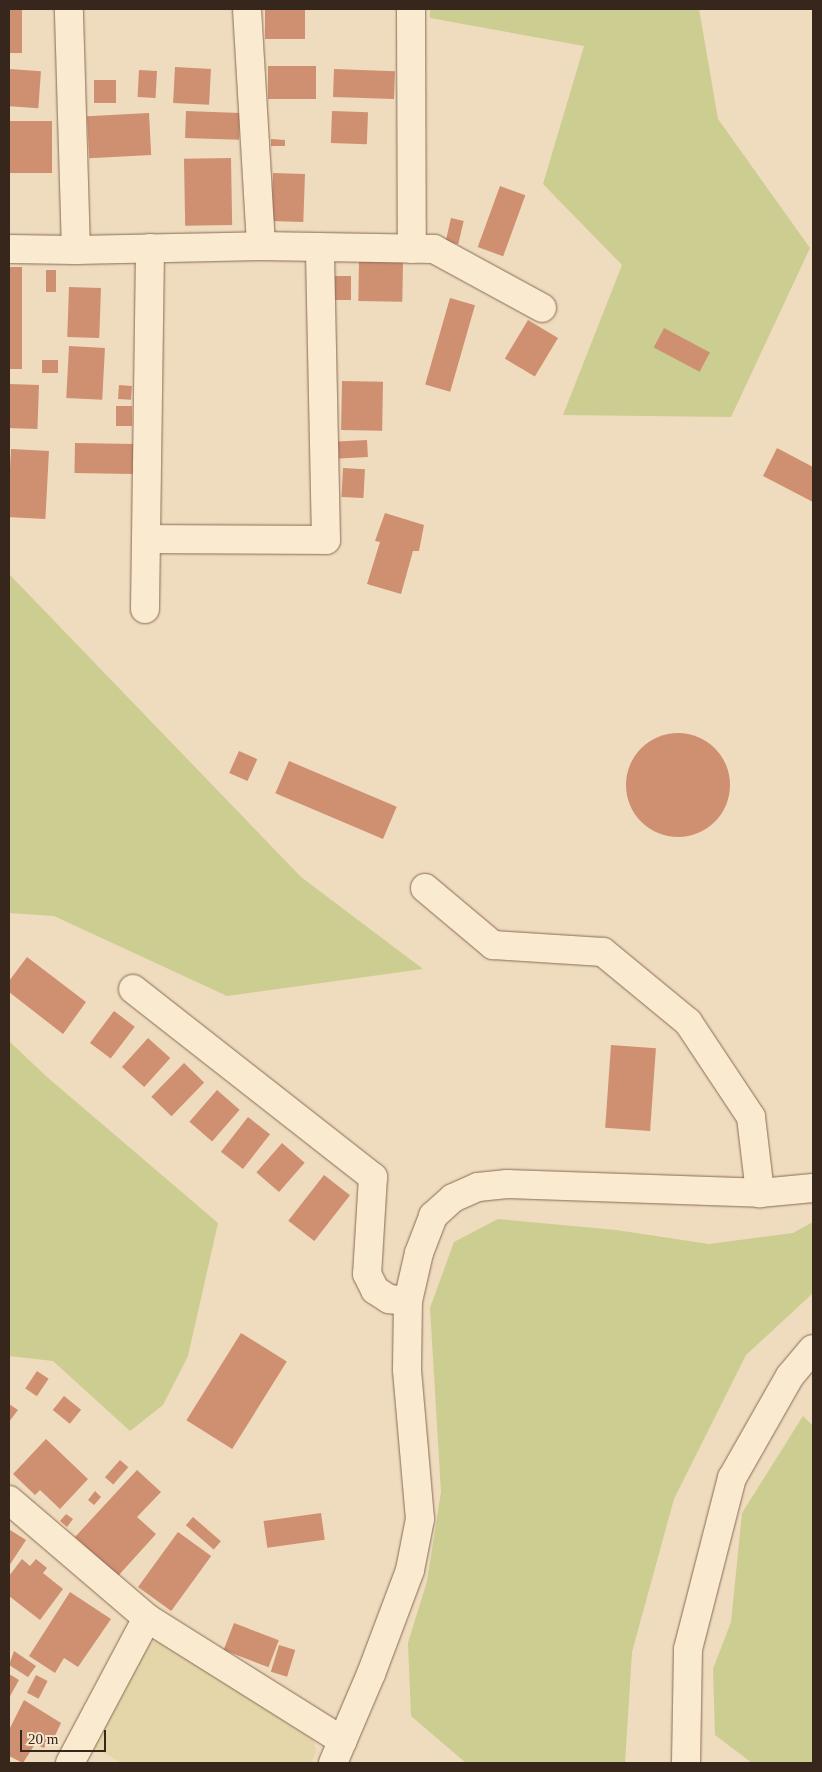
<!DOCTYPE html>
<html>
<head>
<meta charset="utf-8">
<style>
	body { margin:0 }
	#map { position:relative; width:822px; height:1772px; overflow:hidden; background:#efdbbd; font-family:"Times New Roman",serif }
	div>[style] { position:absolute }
	.farmland>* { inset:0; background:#e5d6aa }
	.green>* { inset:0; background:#cccd91 }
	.building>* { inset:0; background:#cf8f71; transform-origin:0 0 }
	.round { border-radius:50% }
	.roads { filter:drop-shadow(0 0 1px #876b56) drop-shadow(0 0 1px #876b56) }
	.minor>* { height:28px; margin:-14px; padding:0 14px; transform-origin:14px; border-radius:14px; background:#faead0 }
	span { translate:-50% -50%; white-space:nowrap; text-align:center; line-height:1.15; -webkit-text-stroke:4.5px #f6e6cd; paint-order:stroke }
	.frame { position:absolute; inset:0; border:10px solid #36261b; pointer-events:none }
	.scale { position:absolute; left:20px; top:1730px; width:86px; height:22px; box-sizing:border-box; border:2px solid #36261b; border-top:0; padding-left:6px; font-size:15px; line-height:18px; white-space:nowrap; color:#36261b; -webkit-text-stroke:4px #f6e6cd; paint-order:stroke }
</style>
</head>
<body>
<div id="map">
	<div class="farmland">
		<i style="clip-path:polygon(162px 1640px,313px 1736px,316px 1752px,311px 1763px,122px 1763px,91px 1746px,145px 1644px)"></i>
	</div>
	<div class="green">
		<i style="clip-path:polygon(430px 9px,699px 9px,718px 119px,810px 248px,731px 417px,563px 415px,622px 265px,543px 184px,584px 46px,430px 18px)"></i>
		<i style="clip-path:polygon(9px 574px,301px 877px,423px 969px,227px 996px,54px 916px,9px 913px)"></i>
		<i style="clip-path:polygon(9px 1041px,47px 1077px,218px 1223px,188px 1356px,163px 1405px,130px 1431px,53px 1361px,9px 1356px)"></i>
		<i style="clip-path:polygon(498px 1219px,616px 1230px,709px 1244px,793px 1233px,813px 1222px,813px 1293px,746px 1355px,674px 1499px,632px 1652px,625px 1763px,466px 1763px,411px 1716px,408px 1643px,427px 1581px,441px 1492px,430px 1308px,454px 1242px)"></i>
		<i style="clip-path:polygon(803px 1416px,813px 1426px,813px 1763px,752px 1763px,715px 1735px,713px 1669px,731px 1622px,742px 1513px)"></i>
	</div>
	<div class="building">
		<i style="left:9px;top:9px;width:13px;height:44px"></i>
		<i style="left:265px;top:9px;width:40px;height:30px"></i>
		<i style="left:268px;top:66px;width:48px;height:33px"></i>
		<i style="left:175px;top:67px;width:36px;height:36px;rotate:3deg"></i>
		<i style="left:9px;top:69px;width:32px;height:37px;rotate:4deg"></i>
		<i style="left:334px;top:69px;width:61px;height:28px;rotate:2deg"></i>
		<i style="left:139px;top:70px;width:18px;height:27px;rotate:3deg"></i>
		<i style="left:94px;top:80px;width:22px;height:23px"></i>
		<i style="left:186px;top:111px;width:54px;height:27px;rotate:2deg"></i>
		<i style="left:332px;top:111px;width:36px;height:32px;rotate:2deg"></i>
		<i style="left:149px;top:113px;width:42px;height:62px;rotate:87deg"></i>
		<i style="left:52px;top:121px;width:52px;height:43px;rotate:90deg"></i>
		<i style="clip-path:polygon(271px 139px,285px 140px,285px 146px,271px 146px)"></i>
		<i style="left:231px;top:158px;width:67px;height:47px;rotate:89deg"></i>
		<i style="left:273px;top:173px;width:32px;height:48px;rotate:2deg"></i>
		<i style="left:500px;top:186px;width:27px;height:65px;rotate:20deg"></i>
		<i style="left:451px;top:218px;width:13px;height:24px;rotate:13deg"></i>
		<i style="left:359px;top:261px;width:44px;height:40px;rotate:1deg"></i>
		<i style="left:9px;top:267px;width:13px;height:102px"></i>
		<i style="left:46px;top:270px;width:10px;height:22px"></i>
		<i style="left:334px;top:276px;width:17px;height:24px"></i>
		<i style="left:69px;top:287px;width:32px;height:50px;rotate:2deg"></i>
		<i style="left:450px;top:298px;width:26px;height:90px;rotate:16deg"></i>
		<i style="left:528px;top:320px;width:35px;height:45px;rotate:31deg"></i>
		<i style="left:664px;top:328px;width:52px;height:22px;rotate:28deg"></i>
		<i style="left:69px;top:346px;width:36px;height:52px;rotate:3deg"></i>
		<i style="left:42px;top:360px;width:16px;height:13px"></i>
		<i style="left:342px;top:381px;width:41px;height:49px;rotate:1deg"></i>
		<i style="left:9px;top:384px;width:30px;height:44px;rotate:2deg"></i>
		<i style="left:119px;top:385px;width:13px;height:14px;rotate:4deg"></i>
		<i style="left:116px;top:406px;width:16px;height:20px"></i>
		<i style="left:367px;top:440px;width:17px;height:29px;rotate:87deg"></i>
		<i style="left:75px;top:443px;width:59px;height:30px;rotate:1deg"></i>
		<i style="clip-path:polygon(777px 448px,813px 467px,813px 502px,763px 476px)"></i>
		<i style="left:11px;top:449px;width:38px;height:68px;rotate:3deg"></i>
		<i style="left:343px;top:468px;width:22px;height:29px;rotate:3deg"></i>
		<i style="clip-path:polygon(385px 513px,424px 525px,419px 551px,413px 551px,401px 594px,367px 584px,380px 542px,375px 541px)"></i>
		<i class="round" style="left:626px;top:733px;width:104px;height:104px"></i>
		<i style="left:239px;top:751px;width:20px;height:24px;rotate:24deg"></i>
		<i style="left:289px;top:761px;width:117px;height:35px;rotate:23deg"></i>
		<i style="clip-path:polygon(27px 957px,86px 1002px,63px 1034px,9px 992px,9px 981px)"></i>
		<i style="left:114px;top:1011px;width:26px;height:40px;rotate:37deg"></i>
		<i style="left:148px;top:1038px;width:30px;height:39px;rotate:42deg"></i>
		<i style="left:611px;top:1045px;width:45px;height:83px;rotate:4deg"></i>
		<i style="left:184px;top:1063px;width:28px;height:47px;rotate:44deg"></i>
		<i style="left:217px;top:1090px;width:30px;height:42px;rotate:41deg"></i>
		<i style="left:248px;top:1117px;width:28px;height:44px;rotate:38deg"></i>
		<i style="left:282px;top:1143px;width:30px;height:39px;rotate:41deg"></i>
		<i style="left:324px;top:1175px;width:33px;height:58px;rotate:38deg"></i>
		<i style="left:241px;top:1333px;width:54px;height:103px;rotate:32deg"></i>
		<i style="left:37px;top:1371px;width:14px;height:21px;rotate:34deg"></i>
		<i style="left:64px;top:1396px;width:22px;height:18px;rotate:39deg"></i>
		<i style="clip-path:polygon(9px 1404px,18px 1410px,9px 1422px)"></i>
		<i style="clip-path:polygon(46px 1439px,88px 1479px,60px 1509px,40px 1490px,35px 1495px,13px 1474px)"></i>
		<i style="left:120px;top:1460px;width:11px;height:23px;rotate:41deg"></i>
		<i style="clip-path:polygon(137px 1470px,161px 1492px,137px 1517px,156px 1534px,118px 1576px,75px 1537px)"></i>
		<i style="clip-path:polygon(95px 1491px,101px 1497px,94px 1505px,88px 1500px)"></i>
		<i style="left:321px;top:1513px;width:27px;height:58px;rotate:82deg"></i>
		<i style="clip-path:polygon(66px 1514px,73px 1519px,67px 1527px,60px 1521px)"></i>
		<i style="left:193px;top:1517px;width:37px;height:11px;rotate:41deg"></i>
		<i style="clip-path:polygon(10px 1530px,26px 1540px,9px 1566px,9px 1531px)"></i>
		<i style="left:178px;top:1532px;width:41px;height:68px;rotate:36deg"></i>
		<i style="clip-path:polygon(22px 1559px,30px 1566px,36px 1559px,47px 1568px,43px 1573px,63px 1589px,40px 1620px,9px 1596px,9px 1576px)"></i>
		<i style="clip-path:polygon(70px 1592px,111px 1619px,78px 1667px,64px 1658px,55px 1673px,29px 1656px)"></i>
		<i style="left:234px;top:1623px;width:48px;height:29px;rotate:21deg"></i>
		<i style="left:279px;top:1645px;width:17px;height:28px;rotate:17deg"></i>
		<i style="clip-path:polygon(14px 1651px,36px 1666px,28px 1677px,9px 1665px)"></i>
		<i style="clip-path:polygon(9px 1674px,19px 1680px,9px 1698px)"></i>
		<i style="left:36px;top:1675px;width:13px;height:20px;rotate:27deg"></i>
		<i style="clip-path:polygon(24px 1700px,61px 1723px,52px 1742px,48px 1740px,44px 1748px,35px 1744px,23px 1763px,9px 1756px,9px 1730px)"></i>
	</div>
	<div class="roads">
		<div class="minor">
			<i style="left:247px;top:9px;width:237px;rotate:86.6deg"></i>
			<i style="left:411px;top:9px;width:240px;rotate:89.8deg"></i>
			<i style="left:9px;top:249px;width:67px;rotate:0.9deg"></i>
			<i style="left:76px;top:250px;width:241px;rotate:-91.7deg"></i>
			<i style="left:76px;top:250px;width:185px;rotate:-1.2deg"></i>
			<i style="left:261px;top:246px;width:173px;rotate:1deg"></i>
			<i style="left:434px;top:249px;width:123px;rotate:28.6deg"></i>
			<i style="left:146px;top:539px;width:180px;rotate:0.3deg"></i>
			<i style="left:326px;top:540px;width:293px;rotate:-91.2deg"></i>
			<i style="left:145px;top:609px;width:361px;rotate:-89.2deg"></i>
			<i style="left:425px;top:888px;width:89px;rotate:40deg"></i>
			<i style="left:493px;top:945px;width:110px;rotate:3.6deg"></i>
			<i style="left:603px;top:952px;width:110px;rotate:39.5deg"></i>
			<i style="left:688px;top:1022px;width:114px;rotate:56.4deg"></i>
			<i style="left:751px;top:1117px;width:77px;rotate:83.2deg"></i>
			<i style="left:133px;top:989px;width:305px;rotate:38.1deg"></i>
			<i style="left:373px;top:1177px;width:97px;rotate:93.5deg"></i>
			<i style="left:367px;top:1274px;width:18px;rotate:63deg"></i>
			<i style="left:375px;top:1290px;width:17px;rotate:33deg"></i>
			<i style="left:389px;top:1299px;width:19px;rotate:6deg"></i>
			<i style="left:9px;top:1500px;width:182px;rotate:40.5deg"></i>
			<i style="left:147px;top:1618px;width:231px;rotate:32.1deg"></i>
			<i style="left:70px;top:1763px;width:164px;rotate:-62deg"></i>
			<i style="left:333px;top:1763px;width:97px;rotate:-66.9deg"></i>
			<i style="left:371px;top:1674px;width:111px;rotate:-69.4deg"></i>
			<i style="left:410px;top:1570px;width:52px;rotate:-78.9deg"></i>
			<i style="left:420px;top:1519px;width:150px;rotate:-95deg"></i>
			<i style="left:407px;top:1370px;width:69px;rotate:-89.2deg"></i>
			<i style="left:408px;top:1301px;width:49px;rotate:-77.1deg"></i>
			<i style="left:419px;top:1253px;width:40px;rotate:-69deg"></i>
			<i style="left:433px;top:1216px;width:27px;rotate:-42deg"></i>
			<i style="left:453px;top:1198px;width:27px;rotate:-24deg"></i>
			<i style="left:478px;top:1187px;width:29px;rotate:-6deg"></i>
			<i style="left:507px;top:1184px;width:253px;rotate:2deg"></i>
			<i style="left:760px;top:1193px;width:53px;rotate:-5.4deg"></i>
			<i style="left:686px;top:1763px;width:114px;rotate:-89deg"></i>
			<i style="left:688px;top:1649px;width:177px;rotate:-75.6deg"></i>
			<i style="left:732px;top:1478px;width:117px;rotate:-60.4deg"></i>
			<i style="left:790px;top:1376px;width:35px;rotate:-50deg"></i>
		</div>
	</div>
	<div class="frame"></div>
	<div class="scale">20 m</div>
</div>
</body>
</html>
